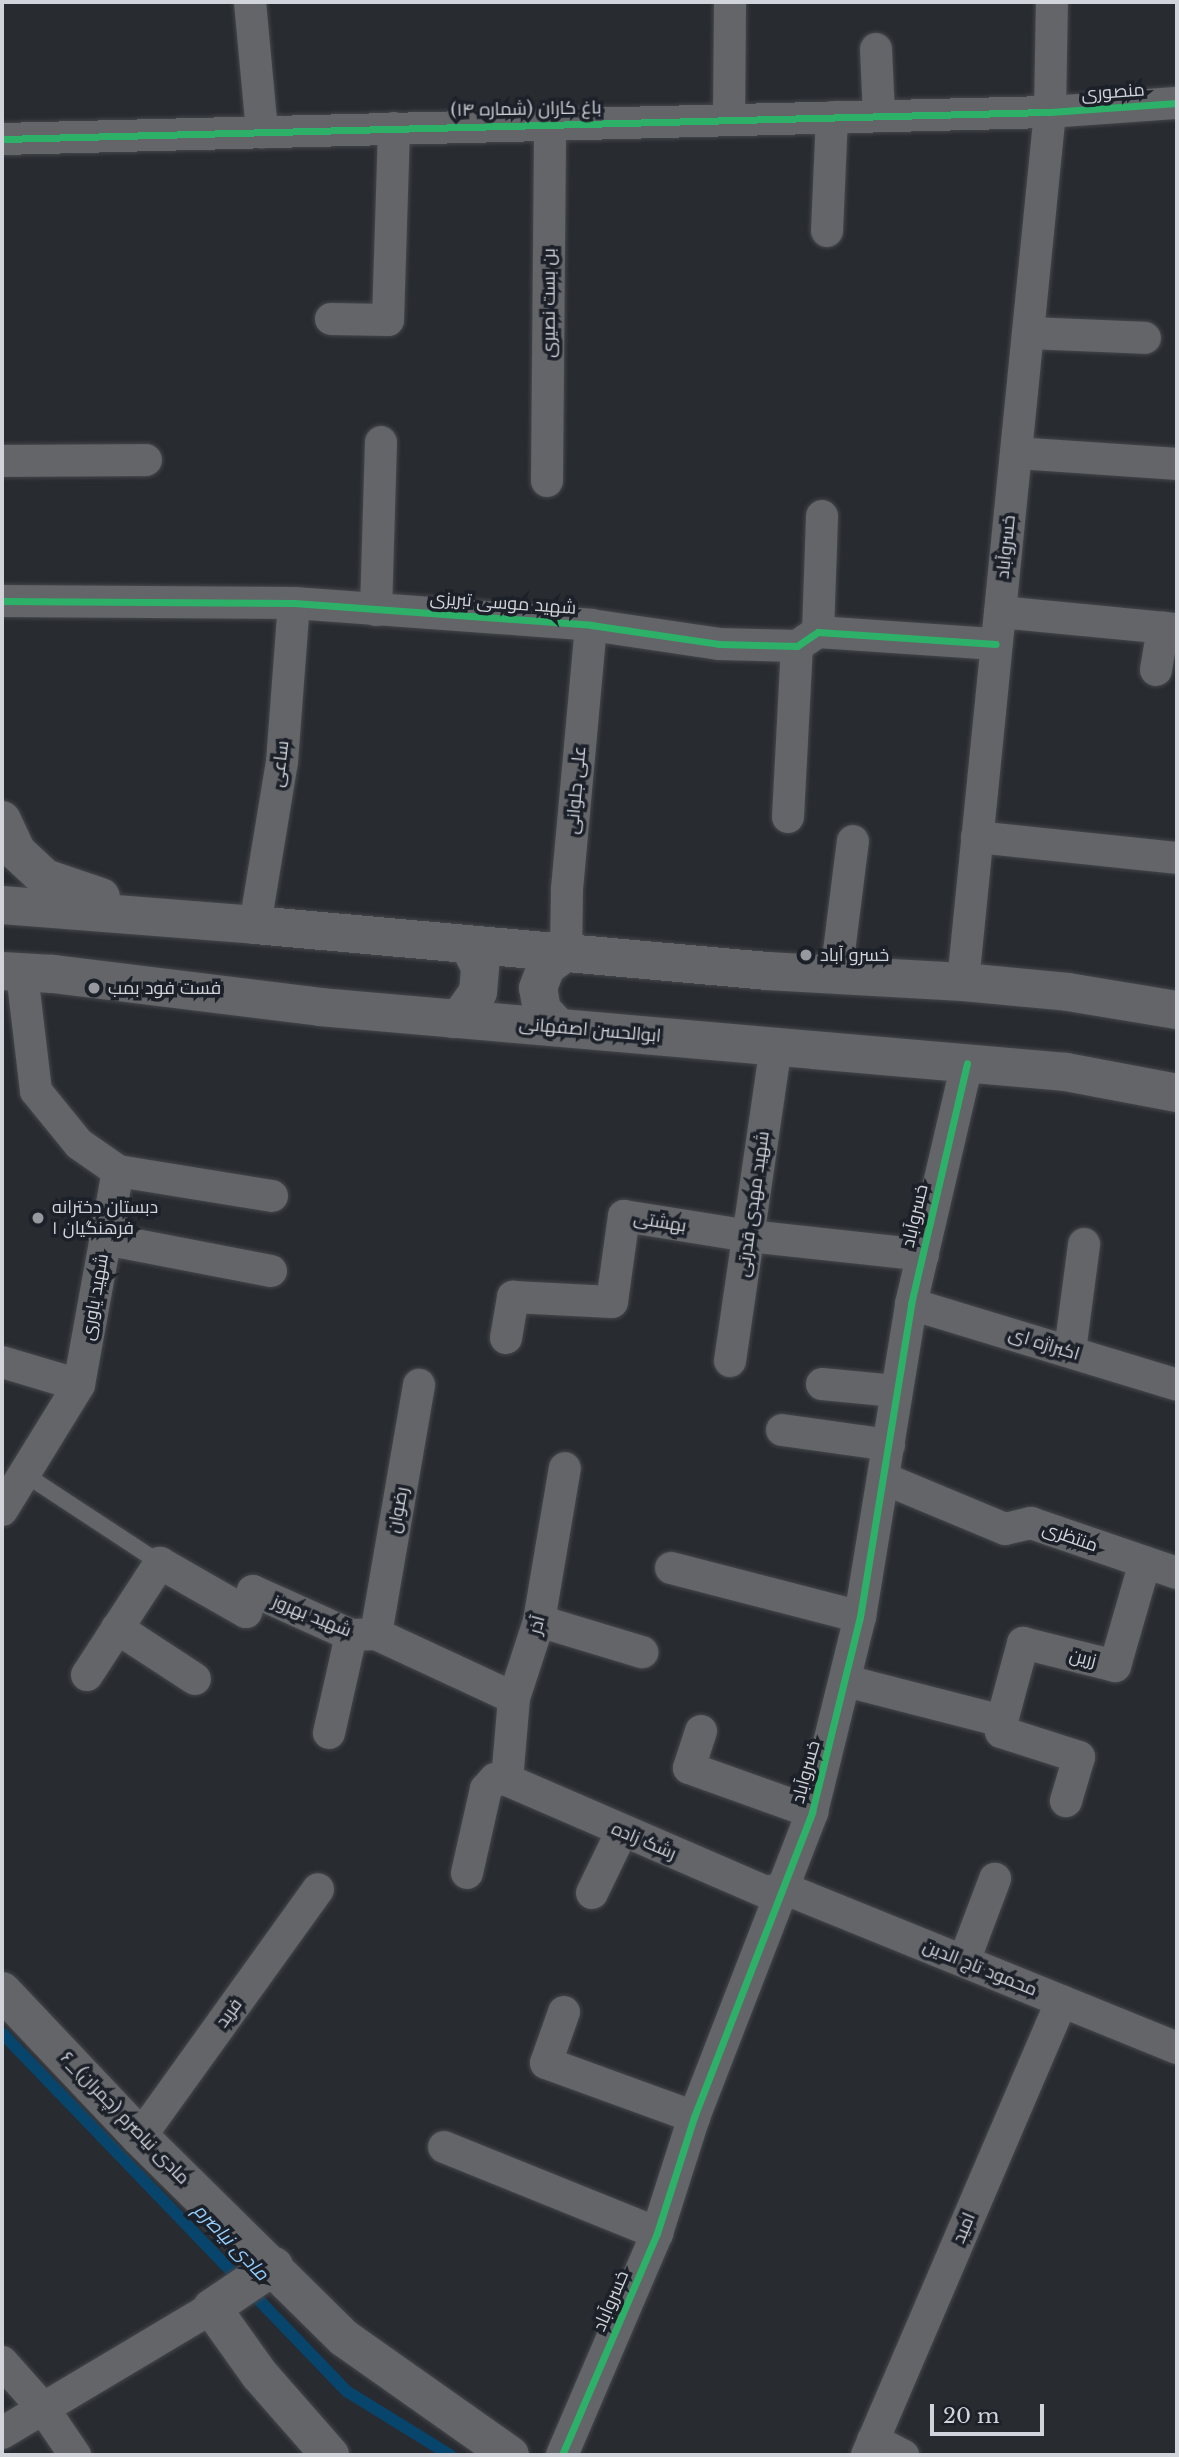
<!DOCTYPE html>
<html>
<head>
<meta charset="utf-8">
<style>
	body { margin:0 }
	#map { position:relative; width:1179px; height:2457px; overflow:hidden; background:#282b30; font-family:"Libre Baskerville",Cairo,serif }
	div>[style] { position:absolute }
	.stream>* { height:12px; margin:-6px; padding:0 6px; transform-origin:6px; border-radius:6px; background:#07456c }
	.roads { filter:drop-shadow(0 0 2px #44464a) drop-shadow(0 0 2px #44464a) }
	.service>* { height:16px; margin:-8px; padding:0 8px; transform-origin:8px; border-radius:8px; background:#636569 }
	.minor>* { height:32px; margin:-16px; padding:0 16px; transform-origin:16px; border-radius:16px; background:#636569 }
	.tertiary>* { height:38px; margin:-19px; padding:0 19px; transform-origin:19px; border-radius:19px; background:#636569 }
	.secondary>* { height:38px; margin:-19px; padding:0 19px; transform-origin:19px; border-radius:19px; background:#636569 }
	.cycleway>* { height:7px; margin:-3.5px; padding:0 3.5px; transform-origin:3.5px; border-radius:3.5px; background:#2db169 }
	.dots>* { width:19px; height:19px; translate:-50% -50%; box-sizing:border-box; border:4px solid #1c2029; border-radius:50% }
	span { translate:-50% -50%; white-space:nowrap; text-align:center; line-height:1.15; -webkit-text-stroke:7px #1c2029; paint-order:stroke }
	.street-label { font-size:18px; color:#d1d4da }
	.poi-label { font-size:18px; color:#d1d4da }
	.left { translate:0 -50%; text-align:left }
	.water-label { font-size:19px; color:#95cefc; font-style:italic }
	.frame { position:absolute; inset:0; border:4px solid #d1d4da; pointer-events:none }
	.scale { position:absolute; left:930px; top:2404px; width:114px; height:32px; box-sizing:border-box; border:4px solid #d1d4da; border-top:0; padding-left:9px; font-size:21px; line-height:24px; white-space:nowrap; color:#d1d4da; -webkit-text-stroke:5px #1c2029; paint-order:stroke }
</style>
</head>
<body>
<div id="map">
	<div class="stream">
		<i style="left:2px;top:2033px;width:499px;rotate:46.1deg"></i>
		<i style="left:348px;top:2392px;width:120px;rotate:31.7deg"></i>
	</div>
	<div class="roads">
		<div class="service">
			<i style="left:26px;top:1475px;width:160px;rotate:33.3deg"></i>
		</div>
		<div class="minor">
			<i style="left:250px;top:2px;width:131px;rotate:84.7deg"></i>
			<i style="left:876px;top:49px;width:67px;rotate:87.4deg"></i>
			<i style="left:729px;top:120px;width:118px;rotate:-89.5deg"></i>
			<i style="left:2px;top:139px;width:1048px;rotate:-1.48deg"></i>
			<i style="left:1050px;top:112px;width:127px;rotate:-4.1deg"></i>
			<i style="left:827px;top:231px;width:114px;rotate:-87.5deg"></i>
			<i style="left:331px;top:319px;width:57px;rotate:1deg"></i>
			<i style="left:388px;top:320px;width:192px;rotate:-88.2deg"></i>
			<i style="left:1028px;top:333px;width:117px;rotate:2.4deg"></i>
			<i style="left:1016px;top:453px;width:161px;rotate:3.9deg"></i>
			<i style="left:2px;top:461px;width:144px;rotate:-0.4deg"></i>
			<i style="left:547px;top:481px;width:356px;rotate:-89.5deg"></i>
			<i style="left:2px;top:601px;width:292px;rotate:0.4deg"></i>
			<i style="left:294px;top:603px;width:298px;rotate:4.2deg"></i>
			<i style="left:591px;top:625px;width:129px;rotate:8.4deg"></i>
			<i style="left:719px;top:644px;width:78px;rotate:1.5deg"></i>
			<i style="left:797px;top:646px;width:25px;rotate:-34deg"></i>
			<i style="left:818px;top:632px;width:178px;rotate:3.9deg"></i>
			<i style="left:376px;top:610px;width:168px;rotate:-88.3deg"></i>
			<i style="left:1000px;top:612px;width:178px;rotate:5.5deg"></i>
			<i style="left:818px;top:632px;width:116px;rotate:-88deg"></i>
			<i style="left:1156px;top:670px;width:43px;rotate:-80.5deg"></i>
			<i style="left:788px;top:817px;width:171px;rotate:-87deg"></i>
			<i style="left:977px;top:837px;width:201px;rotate:6deg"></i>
			<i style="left:255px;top:925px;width:165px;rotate:-80.6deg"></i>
			<i style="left:282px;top:762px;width:159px;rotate:-85.7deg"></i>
			<i style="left:566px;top:954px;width:65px;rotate:-89.1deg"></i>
			<i style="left:567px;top:889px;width:265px;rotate:-84.8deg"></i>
			<i style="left:836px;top:975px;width:135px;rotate:-82.8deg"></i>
			<i style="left:963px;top:982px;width:874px;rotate:-84.29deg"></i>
			<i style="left:1050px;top:112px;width:110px;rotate:-89deg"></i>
			<i style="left:118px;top:1171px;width:156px;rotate:9.2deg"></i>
			<i style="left:105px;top:1239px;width:169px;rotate:10.9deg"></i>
			<i style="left:911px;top:1304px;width:278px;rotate:16.9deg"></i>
			<i style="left:506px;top:1338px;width:42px;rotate:-80.3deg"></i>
			<i style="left:513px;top:1297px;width:99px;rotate:2.9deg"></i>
			<i style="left:612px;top:1302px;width:87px;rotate:-82.1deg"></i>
			<i style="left:624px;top:1216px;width:127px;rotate:9.1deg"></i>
			<i style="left:749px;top:1236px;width:175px;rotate:6.2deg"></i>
			<i style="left:1070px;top:1351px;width:108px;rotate:-82.5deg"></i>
			<i style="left:730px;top:1361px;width:317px;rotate:-81.7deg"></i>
			<i style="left:2px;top:1362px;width:80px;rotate:16.6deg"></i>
			<i style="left:822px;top:1384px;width:73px;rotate:5.5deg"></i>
			<i style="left:782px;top:1430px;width:108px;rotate:8deg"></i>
			<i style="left:885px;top:1479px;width:130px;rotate:22.6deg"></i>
			<i style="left:1005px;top:1529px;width:27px;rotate:-13deg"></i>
			<i style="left:1031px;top:1523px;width:154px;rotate:18.9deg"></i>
			<i style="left:2px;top:1510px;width:147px;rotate:-58.4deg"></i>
			<i style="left:79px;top:1385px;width:218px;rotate:-79.7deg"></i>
			<i style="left:118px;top:1171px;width:47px;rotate:-145.3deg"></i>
			<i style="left:79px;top:1144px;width:68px;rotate:-129.1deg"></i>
			<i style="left:36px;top:1091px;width:119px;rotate:-96.8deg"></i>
			<i style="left:671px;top:1568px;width:195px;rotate:14.5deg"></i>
			<i style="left:539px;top:1621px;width:108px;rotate:16.8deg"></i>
			<i style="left:117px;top:1628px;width:93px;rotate:33.2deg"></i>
			<i style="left:376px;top:1634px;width:253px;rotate:-80.2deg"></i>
			<i style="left:87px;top:1675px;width:134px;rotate:-56.9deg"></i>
			<i style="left:160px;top:1563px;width:99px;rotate:29.7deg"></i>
			<i style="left:246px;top:1612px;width:22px;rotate:-72deg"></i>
			<i style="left:253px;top:1591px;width:107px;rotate:24.2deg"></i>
			<i style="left:351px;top:1635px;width:25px;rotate:-2deg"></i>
			<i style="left:376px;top:1634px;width:152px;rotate:24.9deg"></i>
			<i style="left:846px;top:1681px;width:161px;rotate:14.4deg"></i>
			<i style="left:1002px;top:1721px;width:11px;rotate:95deg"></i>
			<i style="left:1001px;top:1732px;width:82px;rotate:17.8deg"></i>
			<i style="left:1079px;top:1757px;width:46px;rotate:106.5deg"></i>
			<i style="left:1002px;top:1721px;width:81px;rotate:-74.9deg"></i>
			<i style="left:1023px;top:1643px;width:95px;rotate:14deg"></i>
			<i style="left:1115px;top:1666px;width:108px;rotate:-73.9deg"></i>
			<i style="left:701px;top:1731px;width:39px;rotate:108deg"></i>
			<i style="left:689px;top:1768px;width:131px;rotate:19.7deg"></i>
			<i style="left:329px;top:1733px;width:100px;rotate:-77.3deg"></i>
			<i style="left:507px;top:1780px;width:82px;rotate:-85.1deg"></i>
			<i style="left:514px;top:1698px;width:81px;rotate:-72deg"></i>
			<i style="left:539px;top:1621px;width:155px;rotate:-80.4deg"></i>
			<i style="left:467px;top:1873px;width:86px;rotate:-77.3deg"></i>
			<i style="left:486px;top:1789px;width:13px;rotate:-48deg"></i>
			<i style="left:495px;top:1779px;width:12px;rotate:5deg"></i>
			<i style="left:507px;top:1780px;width:282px;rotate:23.4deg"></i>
			<i style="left:766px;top:1892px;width:17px;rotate:-13deg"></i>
			<i style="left:783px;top:1888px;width:425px;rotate:22.1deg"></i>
			<i style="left:592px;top:1893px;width:69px;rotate:-64.2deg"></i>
			<i style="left:964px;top:1961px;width:88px;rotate:-69.3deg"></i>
			<i style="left:564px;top:2012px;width:54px;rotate:109.4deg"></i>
			<i style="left:546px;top:2063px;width:158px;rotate:20deg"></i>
			<i style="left:140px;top:2137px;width:305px;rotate:-54.3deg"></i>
			<i style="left:444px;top:2147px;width:230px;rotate:22deg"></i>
			<i style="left:2px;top:2362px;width:62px;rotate:48.3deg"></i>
			<i style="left:43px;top:2408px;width:57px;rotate:55.8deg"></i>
			<i style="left:2px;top:2433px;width:244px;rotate:-30.8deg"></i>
			<i style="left:873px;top:2440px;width:34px;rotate:27deg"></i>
			<i style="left:562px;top:2455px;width:241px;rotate:-66.8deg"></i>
			<i style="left:657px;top:2233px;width:122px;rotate:-72.3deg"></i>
			<i style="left:694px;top:2117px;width:327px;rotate:-68.8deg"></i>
			<i style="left:812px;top:1812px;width:201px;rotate:-76.2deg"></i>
			<i style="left:860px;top:1617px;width:317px;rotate:-80.7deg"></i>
			<i style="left:911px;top:1304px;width:247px;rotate:-76.9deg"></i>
			<i style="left:867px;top:2455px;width:494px;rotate:-66.8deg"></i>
		</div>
		<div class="tertiary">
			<i style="left:2px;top:1991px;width:201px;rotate:46.6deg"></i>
			<i style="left:140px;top:2137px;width:286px;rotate:44.6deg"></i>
			<i style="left:344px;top:2338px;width:203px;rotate:35.2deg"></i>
			<i style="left:274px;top:2266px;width:75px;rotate:145.9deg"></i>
			<i style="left:212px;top:2308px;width:81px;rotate:54.5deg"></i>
			<i style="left:259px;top:2374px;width:108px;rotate:48.8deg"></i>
		</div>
		<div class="secondary">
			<i style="left:2px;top:820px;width:35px;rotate:65deg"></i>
			<i style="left:17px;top:852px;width:38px;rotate:43deg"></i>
			<i style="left:45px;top:878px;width:59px;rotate:18.7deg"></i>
			<i style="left:2px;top:905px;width:254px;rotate:4.5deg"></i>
			<i style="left:255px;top:925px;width:514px;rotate:5.13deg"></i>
			<i style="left:767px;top:971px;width:196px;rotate:3.2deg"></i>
			<i style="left:963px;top:982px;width:105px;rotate:5.4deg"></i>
			<i style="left:1068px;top:992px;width:110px;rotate:9.4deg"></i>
			<i style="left:2px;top:971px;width:51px;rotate:3.4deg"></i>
			<i style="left:53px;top:974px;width:269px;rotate:7deg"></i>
			<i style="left:320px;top:1007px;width:749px;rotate:4.98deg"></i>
			<i style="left:1066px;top:1072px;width:113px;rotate:10.7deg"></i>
			<i style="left:453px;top:1019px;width:13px;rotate:-32deg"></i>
			<i style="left:464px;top:1012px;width:24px;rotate:-55deg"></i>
			<i style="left:478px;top:992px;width:25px;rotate:-85deg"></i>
			<i style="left:480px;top:967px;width:25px;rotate:-117deg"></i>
			<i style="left:557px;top:1026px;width:22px;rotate:-133deg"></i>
			<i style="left:542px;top:1010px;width:22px;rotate:-100deg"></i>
			<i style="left:538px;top:988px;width:22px;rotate:-69deg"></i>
			<i style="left:546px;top:967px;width:21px;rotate:-37deg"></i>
		</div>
	</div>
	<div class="cycleway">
		<i style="left:2px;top:139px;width:1048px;rotate:-1.48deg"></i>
		<i style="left:1050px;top:112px;width:127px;rotate:-4.1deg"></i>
		<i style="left:2px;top:601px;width:292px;rotate:0.4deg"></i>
		<i style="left:294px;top:603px;width:298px;rotate:4.2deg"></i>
		<i style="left:591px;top:625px;width:129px;rotate:8.4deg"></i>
		<i style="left:719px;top:644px;width:78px;rotate:1.5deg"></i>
		<i style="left:797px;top:646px;width:25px;rotate:-34deg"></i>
		<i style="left:818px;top:632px;width:178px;rotate:3.9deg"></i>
		<i style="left:562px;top:2455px;width:241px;rotate:-66.8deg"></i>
		<i style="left:657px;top:2233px;width:122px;rotate:-72.3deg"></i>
		<i style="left:694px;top:2117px;width:327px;rotate:-68.8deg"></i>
		<i style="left:812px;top:1812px;width:201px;rotate:-76.2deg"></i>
		<i style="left:860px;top:1617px;width:317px;rotate:-80.7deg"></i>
		<i style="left:911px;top:1304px;width:247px;rotate:-76.9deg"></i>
	</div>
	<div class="dots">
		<i style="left:806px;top:955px;background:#96999e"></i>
		<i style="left:94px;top:988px;background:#96999e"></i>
		<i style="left:38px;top:1218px;background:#96999e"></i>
	</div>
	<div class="street-label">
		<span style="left:1113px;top:92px;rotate:-4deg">منصوری</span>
		<span style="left:526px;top:109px;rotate:-1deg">باغ کاران (شماره ۱۴)</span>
		<span style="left:549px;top:303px;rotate:-90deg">بن بست نصیری</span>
		<span style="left:1006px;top:547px;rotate:-84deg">خسروآباد</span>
		<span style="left:503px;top:603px;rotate:4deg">شهید موسی تبریزی</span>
		<span style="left:280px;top:764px;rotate:-83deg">ساعی</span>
		<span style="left:576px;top:790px;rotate:-85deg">علی جلوانی</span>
		<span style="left:590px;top:1030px;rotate:5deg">ابوالحسن اصفهانی</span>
		<span style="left:753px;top:1204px;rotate:-82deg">شهید مهدی قدرتی</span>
		<span style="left:915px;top:1216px;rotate:-77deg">خسروآباد</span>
		<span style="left:660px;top:1222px;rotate:9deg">بهشتی</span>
		<span style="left:95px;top:1297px;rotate:-80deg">شهید یاوری</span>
		<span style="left:1044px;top:1344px;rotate:17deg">اکبراژه ای</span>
		<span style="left:398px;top:1510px;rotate:-80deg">رضوان</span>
		<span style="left:1070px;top:1537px;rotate:19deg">منتظری</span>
		<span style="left:312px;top:1616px;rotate:22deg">شهید بهروز</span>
		<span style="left:537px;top:1625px;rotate:-75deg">آذر</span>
		<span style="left:1083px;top:1658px;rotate:14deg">زرین</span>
		<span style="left:806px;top:1772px;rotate:-75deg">خسروآباد</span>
		<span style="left:644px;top:1841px;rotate:23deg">رشک زاده</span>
		<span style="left:980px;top:1968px;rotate:22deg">محمود تاج الدین</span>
		<span style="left:229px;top:2013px;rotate:-54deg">فرید</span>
		<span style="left:125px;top:2118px;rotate:46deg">۶_مادی نیاصرم (چمران)</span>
		<span style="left:964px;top:2228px;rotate:-67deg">امید</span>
		<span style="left:611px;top:2301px;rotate:-67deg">خسروآباد</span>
	</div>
	<div class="poi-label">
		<span class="left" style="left:820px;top:955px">خسرو آباد</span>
		<span class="left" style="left:108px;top:988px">فست فود بمب</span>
		<span class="left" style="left:52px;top:1218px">دبستان دخترانه<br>فرهنگیان ۱</span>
	</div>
	<div class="water-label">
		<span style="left:231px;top:2242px;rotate:46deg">مادی نیاصرم</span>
	</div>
	<div class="frame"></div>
	<div class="scale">20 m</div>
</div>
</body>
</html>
